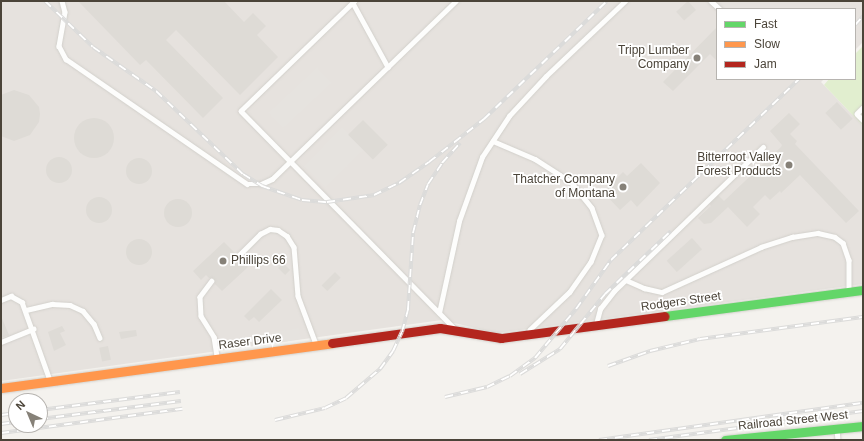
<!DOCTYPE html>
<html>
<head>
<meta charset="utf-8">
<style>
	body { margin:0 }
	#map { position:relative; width:864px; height:441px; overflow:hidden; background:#f4f2ee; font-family:Arial,sans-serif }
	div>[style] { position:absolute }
	.industrial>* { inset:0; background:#e6e2de }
	.green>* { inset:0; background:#e1eecf }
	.parking>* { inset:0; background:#e6e3df; transform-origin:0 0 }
	.building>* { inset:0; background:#dedbd6; transform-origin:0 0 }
	.round { border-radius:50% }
	.roads { filter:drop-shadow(0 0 1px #d2d0cb) drop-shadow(0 0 1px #d2d0cb) }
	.lane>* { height:4.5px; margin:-2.25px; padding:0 2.25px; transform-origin:2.25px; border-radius:2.25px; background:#fdfdfc }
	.fast>* { height:9px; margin:-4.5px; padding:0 4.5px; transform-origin:4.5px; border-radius:4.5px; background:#63d668 }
	.slow>* { height:9px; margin:-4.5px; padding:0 4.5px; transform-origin:4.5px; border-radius:4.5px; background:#ff974d }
	.jam>* { height:9px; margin:-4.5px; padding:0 4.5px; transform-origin:4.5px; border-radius:4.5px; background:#b3261e }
	.rail>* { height:4px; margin-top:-2px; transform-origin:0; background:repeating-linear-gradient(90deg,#fff 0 8px,#dbdbda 0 16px); box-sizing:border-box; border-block:1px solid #dbdbda }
	.dots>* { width:11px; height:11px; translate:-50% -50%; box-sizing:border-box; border:2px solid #fff; border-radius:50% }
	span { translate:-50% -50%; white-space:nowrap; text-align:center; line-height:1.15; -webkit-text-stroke:3.5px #fff; paint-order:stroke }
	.poi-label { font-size:12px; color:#4b4439 }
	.right { translate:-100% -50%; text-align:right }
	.left { translate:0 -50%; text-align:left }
	.street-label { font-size:12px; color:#4b4439 }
	.frame { position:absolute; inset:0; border:2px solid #4b4439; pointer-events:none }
	.legend { position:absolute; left:716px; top:8px; width:140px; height:72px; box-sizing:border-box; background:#fff; border:1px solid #b7b4b0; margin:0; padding:5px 7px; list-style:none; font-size:12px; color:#4b4439 }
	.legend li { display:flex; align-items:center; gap:8px; height:20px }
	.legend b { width:20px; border:1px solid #b7b4b0 }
	.north { position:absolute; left:8px; top:393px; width:40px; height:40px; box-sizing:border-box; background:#fff; border:1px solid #b7b4b0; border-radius:50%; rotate:316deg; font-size:11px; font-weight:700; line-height:16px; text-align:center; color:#4b4439 }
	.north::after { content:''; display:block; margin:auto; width:14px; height:18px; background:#868178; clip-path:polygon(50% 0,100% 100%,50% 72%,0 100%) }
</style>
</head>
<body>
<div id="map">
	<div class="industrial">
		<i style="clip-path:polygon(1px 1px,863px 1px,863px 42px,855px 50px,855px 9px,717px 9px,717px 79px,824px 79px,821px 82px,863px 126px,863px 284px,496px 333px,442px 320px,1px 381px)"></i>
	</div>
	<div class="green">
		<i style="clip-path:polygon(863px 46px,863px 126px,824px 85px,829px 79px,855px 79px,855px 54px)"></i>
	</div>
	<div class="parking">
		<i style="left:317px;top:67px;width:22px;height:67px;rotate:47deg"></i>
		<i style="left:342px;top:128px;width:31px;height:54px;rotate:45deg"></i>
		<i style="left:299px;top:328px;width:11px;height:38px;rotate:80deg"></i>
	</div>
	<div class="building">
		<i style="clip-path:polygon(78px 1px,224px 1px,244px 22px,253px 13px,266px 26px,257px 35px,278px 57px,240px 95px,176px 30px,166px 40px,223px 98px,203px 118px,146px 60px,140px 65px)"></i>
		<i style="left:688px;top:1px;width:12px;height:16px;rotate:48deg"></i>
		<i style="clip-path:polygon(717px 27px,717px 61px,710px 54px,673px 91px,663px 82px)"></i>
		<i style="clip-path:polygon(14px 90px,29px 95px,39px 107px,40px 114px,39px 122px,30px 135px,14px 141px,1px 136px,1px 95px)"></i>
		<i style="left:837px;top:102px;width:23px;height:16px;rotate:47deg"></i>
		<i style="clip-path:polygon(789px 113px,800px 124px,790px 134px,797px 141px,795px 144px,859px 211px,846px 223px,800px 175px,781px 193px,780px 191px,770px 200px,765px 195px,753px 207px,760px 214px,747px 227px,728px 207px,711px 223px,704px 224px,698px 218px,711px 206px,709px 204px,718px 195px,724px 201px,781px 147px,782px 145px,770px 131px)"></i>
		<i class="round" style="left:74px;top:118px;width:40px;height:40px"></i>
		<i style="left:363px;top:120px;width:35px;height:21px;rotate:45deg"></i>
		<i class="round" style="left:46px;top:157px;width:26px;height:26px"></i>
		<i class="round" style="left:126px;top:158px;width:26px;height:26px"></i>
		<i style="clip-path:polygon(641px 163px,660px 183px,637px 207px,631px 200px,620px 210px,603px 192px,623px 172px,627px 176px)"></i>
		<i class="round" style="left:86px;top:197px;width:26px;height:26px"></i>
		<i class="round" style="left:164px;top:199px;width:28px;height:28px"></i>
		<i style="left:692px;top:238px;width:15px;height:34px;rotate:48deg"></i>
		<i class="round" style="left:126px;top:239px;width:26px;height:26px"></i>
		<i style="clip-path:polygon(224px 242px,235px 253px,235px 258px,241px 259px,248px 267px,222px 291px,215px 284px,214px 278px,209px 278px,206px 275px,201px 280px,193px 271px)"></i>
		<i style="left:283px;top:263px;width:10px;height:7px;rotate:45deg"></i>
		<i style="left:335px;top:272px;width:8px;height:19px;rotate:45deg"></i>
		<i style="clip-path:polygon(271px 289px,282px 300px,259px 322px,254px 317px,249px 321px,244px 316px)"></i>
		<i style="clip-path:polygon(1px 316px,9px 335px,1px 338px)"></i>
		<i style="clip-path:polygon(62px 326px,65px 331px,60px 333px,66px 345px,54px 351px,48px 332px)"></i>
		<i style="clip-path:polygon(136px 330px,137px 336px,121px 339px,119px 332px)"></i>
		<i style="left:108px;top:346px;width:14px;height:9px;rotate:78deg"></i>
	</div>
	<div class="roads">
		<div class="lane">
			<i style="left:62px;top:1px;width:11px;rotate:75deg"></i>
			<i style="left:65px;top:12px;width:35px;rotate:100deg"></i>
			<i style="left:59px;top:46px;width:15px;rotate:62deg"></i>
			<i style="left:66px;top:59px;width:220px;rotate:34.6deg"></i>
			<i style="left:247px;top:184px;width:14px"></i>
			<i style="left:261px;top:184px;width:12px;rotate:-24deg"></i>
			<i style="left:272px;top:179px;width:256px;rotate:-44.1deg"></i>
			<i style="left:355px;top:1px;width:158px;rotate:136deg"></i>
			<i style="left:241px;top:111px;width:303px;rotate:45.5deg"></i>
			<i style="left:711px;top:1px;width:12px;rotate:42deg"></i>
			<i style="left:353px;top:3px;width:73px;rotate:61.3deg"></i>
			<i style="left:863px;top:108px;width:8px;rotate:135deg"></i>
			<i style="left:857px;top:114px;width:8px;rotate:45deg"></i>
			<i style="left:493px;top:141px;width:46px;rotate:23.2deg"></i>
			<i style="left:535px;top:159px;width:43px;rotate:32.6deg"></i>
			<i style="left:571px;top:182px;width:33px;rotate:51deg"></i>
			<i style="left:592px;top:208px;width:29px;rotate:70deg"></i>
			<i style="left:602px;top:235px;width:29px;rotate:112deg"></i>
			<i style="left:591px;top:262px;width:37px;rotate:125deg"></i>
			<i style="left:570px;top:292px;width:55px;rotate:136.5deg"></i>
			<i style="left:238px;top:256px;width:31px;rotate:-45deg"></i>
			<i style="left:260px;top:234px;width:11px;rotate:-27deg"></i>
			<i style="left:270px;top:229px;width:8px;rotate:7deg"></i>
			<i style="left:278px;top:230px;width:11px;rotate:34deg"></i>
			<i style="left:287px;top:236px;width:13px;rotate:58deg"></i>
			<i style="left:294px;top:247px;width:49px;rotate:85.3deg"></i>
			<i style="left:298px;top:296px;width:51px;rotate:69.4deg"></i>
			<i style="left:626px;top:280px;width:20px;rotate:24deg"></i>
			<i style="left:644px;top:288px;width:18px;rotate:13deg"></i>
			<i style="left:662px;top:292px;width:109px;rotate:-24.4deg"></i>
			<i style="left:761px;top:247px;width:33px;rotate:-18deg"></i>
			<i style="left:792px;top:237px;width:26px;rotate:-9deg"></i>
			<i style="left:818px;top:233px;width:17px;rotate:13deg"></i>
			<i style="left:835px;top:237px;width:10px;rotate:37deg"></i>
			<i style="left:843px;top:243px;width:18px;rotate:71deg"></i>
			<i style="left:849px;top:260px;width:31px;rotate:90deg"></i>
			<i style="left:212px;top:281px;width:20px;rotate:127deg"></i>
			<i style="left:200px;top:297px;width:19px;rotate:87deg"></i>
			<i style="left:201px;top:316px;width:25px;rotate:58deg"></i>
			<i style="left:214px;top:337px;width:20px;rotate:81deg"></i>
			<i style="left:1px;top:300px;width:11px;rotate:-22deg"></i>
			<i style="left:11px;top:296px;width:13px;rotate:29deg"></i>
			<i style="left:22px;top:302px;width:83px;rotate:70.3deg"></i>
			<i style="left:26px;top:310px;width:27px;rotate:-13deg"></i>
			<i style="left:52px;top:304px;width:18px;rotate:3deg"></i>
			<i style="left:70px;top:305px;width:14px;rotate:25deg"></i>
			<i style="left:83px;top:311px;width:17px;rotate:50deg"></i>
			<i style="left:94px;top:324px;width:15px;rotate:67deg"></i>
			<i style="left:439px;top:313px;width:94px;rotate:-77.7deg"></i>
			<i style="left:459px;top:221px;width:68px;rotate:-70.2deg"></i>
			<i style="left:482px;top:157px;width:49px;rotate:-56.6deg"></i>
			<i style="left:509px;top:116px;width:54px;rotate:-47.2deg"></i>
			<i style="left:546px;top:76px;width:109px;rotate:-43.5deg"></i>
			<i style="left:596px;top:324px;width:16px;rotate:-75deg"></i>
			<i style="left:600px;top:309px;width:23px;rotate:-52deg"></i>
			<i style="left:614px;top:291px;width:207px;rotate:-44deg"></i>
			<i style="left:1px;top:342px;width:35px;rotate:-22deg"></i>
			<i style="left:837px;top:429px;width:11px;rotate:85deg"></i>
		</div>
		<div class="fast">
			<i style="left:665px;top:316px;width:200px;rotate:-7.5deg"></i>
			<i style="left:725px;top:440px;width:139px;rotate:-5.8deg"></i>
		</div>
		<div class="slow">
			<i style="left:1px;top:388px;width:334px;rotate:-7.7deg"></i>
		</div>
		<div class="jam">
			<i style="left:332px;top:343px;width:109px;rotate:-7.9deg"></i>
			<i style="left:440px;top:328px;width:62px;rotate:9.3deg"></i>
			<i style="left:501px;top:338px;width:165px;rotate:-7.6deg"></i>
		</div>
	</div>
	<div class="rail">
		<i style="left:45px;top:1px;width:66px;rotate:43.8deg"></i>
		<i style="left:93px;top:47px;width:77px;rotate:34.9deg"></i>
		<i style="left:156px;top:91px;width:120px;rotate:43.7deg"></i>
		<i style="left:243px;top:174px;width:22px;rotate:32deg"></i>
		<i style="left:262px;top:186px;width:42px;rotate:19.3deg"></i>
		<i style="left:302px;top:200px;width:25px;rotate:5deg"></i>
		<i style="left:327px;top:202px;width:48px;rotate:-8.5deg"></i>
		<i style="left:374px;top:195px;width:28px;rotate:-26deg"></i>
		<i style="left:399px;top:183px;width:37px;rotate:-35deg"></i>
		<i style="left:429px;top:162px;width:70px;rotate:-38deg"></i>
		<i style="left:484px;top:119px;width:170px;rotate:-43.8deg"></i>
		<i style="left:855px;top:25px;width:12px;rotate:-48deg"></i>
		<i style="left:608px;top:366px;width:45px;rotate:-19.7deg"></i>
		<i style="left:650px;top:351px;width:51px;rotate:-13.5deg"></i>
		<i style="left:700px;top:339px;width:164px;rotate:-7.7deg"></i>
		<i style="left:520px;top:374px;width:47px;rotate:-32deg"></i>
		<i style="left:560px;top:349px;width:71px;rotate:-50.7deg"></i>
		<i style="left:605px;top:294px;width:91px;rotate:-43.7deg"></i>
		<i style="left:445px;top:397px;width:43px;rotate:-13.4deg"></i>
		<i style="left:487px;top:387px;width:25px;rotate:-26deg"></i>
		<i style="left:510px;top:376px;width:31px;rotate:-36deg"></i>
		<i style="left:535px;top:358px;width:64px;rotate:-50.1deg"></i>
		<i style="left:576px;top:309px;width:60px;rotate:-54.5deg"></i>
		<i style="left:611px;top:260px;width:261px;rotate:-43.9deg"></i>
		<i style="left:40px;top:410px;width:141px;rotate:-7.3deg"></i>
		<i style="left:1px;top:415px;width:15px;rotate:-8deg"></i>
		<i style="left:40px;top:419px;width:142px;rotate:-7.3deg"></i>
		<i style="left:275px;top:420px;width:51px;rotate:-13.5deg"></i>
		<i style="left:325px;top:408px;width:23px;rotate:-25deg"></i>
		<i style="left:346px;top:398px;width:45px;rotate:-40.5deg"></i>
		<i style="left:380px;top:369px;width:22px;rotate:-54deg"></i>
		<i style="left:393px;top:351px;width:21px;rotate:-65deg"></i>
		<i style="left:402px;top:332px;width:24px;rotate:-75deg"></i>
		<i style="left:408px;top:309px;width:76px;rotate:-86.2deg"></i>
		<i style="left:413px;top:233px;width:29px;rotate:-76deg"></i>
		<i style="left:420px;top:205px;width:22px;rotate:-69deg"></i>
		<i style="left:428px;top:184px;width:25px;rotate:-56deg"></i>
		<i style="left:442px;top:163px;width:27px;rotate:-48deg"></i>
		<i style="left:1px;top:424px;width:15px;rotate:-8deg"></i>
		<i style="left:1px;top:433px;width:183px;rotate:-7.6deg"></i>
		<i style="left:599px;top:440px;width:267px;rotate:-8deg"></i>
		<i style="left:649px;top:440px;width:216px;rotate:-7.7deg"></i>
	</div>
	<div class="dots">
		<i style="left:697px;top:58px;background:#868178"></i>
		<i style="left:789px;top:165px;background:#868178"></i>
		<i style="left:623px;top:187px;background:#868178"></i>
		<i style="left:223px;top:261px;background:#868178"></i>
	</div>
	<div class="poi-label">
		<span class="right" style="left:689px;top:58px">Tripp Lumber<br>Company</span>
		<span class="right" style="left:781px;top:165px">Bitterroot Valley<br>Forest Products</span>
		<span class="right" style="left:615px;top:187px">Thatcher Company<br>of Montana</span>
		<span class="left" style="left:231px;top:261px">Phillips 66</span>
	</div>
	<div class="street-label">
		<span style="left:681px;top:302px;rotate:-8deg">Rodgers Street</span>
		<span style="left:250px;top:342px;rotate:-7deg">Raser Drive</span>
		<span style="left:793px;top:421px;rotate:-6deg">Railroad Street West</span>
	</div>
	<div class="frame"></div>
	<ul class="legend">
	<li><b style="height:5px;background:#63d668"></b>Fast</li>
	<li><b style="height:5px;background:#ff974d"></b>Slow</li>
	<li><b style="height:5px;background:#b3261e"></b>Jam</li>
	</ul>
	<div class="north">N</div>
</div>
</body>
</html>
